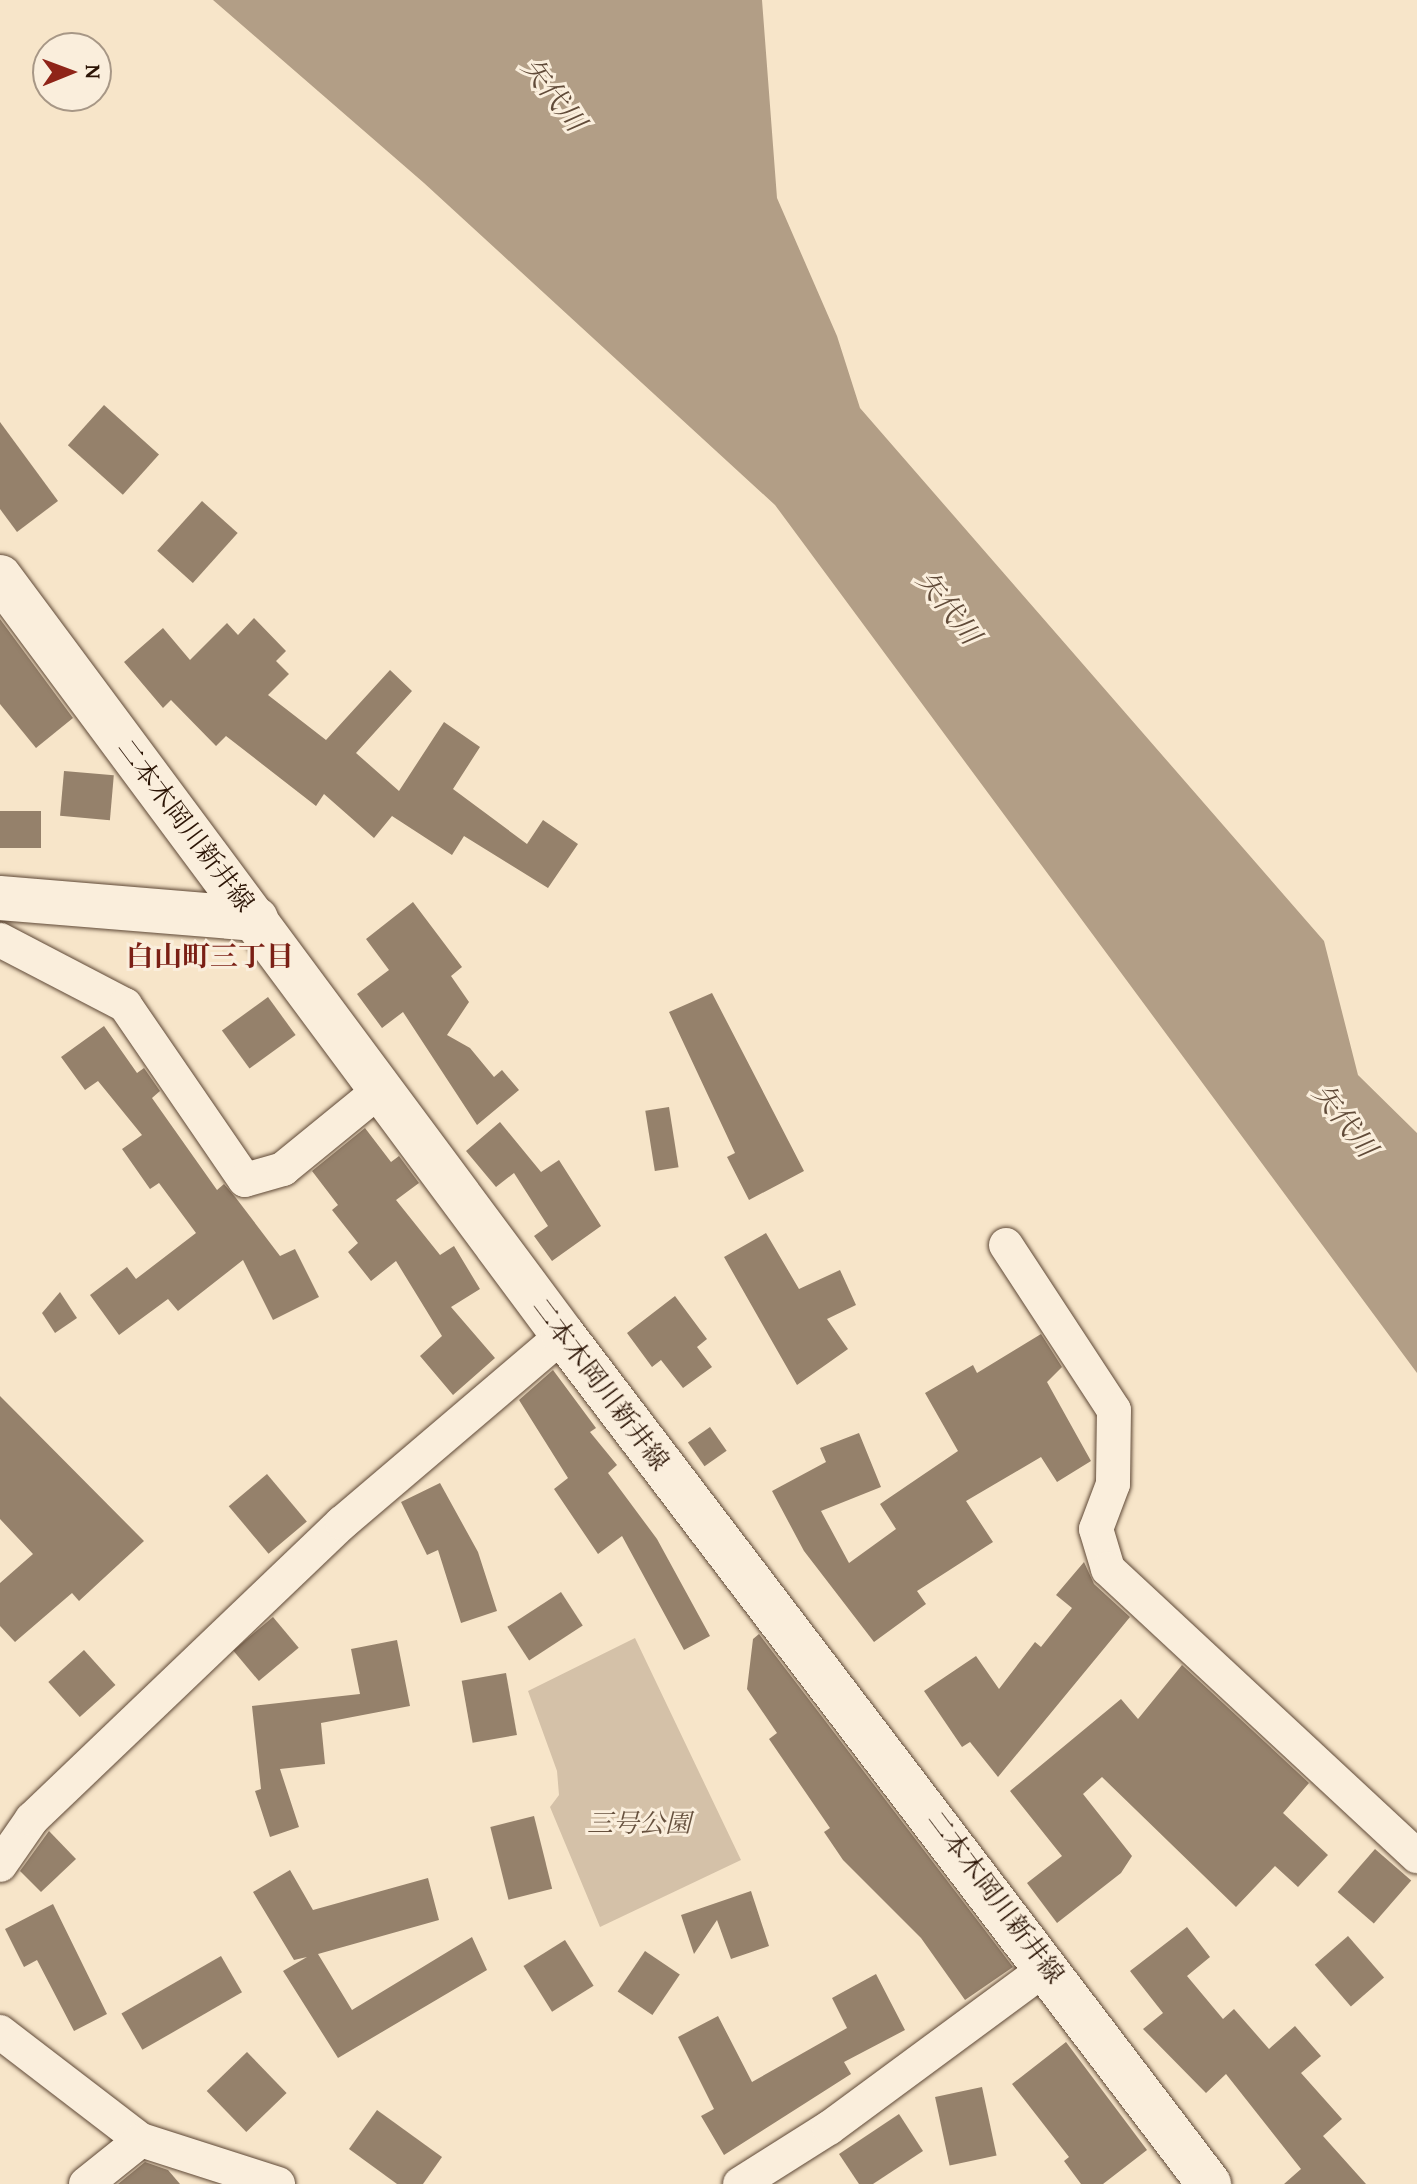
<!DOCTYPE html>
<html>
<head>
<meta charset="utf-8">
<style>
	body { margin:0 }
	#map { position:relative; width:1417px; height:2184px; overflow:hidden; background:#f7e5c9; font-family:"Gentium Book Plus","Noto Serif JP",serif }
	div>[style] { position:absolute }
	.green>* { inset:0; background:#d4c1a8 }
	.water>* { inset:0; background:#b29e86 }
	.building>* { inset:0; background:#95816b; transform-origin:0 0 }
	.roads { filter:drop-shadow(0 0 2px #5e4836) drop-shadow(0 0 2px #5e4836) }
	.street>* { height:34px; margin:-17px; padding:0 17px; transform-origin:17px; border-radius:17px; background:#faeedc }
	.secondary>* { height:44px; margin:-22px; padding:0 22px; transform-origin:22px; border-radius:22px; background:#faeedc }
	span { translate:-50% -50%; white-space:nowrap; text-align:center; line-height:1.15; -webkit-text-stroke:6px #faeedc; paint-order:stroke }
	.street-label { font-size:26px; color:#2b1405 }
	.park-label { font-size:26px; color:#66513e; font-style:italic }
	.water-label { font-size:28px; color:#614b39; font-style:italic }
	.neighbourhood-label { font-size:28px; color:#7a1f14; font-weight:700 }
	.north { position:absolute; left:32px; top:32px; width:80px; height:80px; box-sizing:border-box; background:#faeedc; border:2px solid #a79786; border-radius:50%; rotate:89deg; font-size:22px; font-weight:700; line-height:32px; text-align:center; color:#2b1405 }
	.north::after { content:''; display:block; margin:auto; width:28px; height:36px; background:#8f2418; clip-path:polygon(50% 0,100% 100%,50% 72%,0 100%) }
</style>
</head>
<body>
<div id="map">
	<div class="green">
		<i style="clip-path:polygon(635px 1638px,741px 1860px,600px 1927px,550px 1807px,559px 1795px,557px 1771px,528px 1691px)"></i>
	</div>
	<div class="water">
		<i style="clip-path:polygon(213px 0,762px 0,777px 198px,837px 336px,860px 408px,1324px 941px,1358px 1075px,1417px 1133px,1417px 1373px,775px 505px,424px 183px)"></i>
	</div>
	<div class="building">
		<i style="left:104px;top:405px;width:74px;height:54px;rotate:42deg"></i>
		<i style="clip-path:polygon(0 422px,58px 501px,17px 532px,0 509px)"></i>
		<i style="left:202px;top:501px;width:48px;height:67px;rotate:42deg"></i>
		<i style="clip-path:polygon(254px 618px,286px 651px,276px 661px,289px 674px,268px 695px,326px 740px,390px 670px,412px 691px,356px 753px,399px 791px,444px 722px,480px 747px,453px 789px,527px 844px,543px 820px,578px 844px,548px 888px,464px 836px,452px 855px,392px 816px,374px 838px,324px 794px,316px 806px,226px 736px,216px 746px,171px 700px,163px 708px,124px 662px,163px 628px,190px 660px,227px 623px,238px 635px)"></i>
		<i style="clip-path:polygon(0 619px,73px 718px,36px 748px,0 704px)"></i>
		<i style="left:64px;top:771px;width:50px;height:45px;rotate:5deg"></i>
		<i style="left:0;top:811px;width:41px;height:37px"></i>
		<i style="clip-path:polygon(413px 902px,462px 967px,451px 976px,469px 1002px,447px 1035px,470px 1048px,494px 1077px,502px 1070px,519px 1090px,477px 1125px,403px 1012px,382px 1028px,357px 994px,389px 970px,366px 939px)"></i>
		<i style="clip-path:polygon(712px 993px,804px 1171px,749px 1200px,727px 1157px,735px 1153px,669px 1012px)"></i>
		<i style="left:268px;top:997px;width:47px;height:57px;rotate:54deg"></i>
		<i style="clip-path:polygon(104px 1026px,137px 1073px,144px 1068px,160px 1091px,152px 1098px,217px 1190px,224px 1184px,236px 1198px,280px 1256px,295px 1249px,319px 1297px,273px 1320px,243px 1260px,178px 1311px,168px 1299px,119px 1335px,90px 1295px,127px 1267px,136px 1279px,196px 1233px,159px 1183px,150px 1189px,122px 1149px,142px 1135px,98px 1081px,85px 1090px,61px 1057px)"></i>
		<i style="left:669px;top:1107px;width:61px;height:24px;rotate:81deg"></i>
		<i style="clip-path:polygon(500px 1122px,541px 1172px,559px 1160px,601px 1226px,552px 1261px,534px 1236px,548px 1226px,514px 1173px,496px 1187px,466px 1151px)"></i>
		<i style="clip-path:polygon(365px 1128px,391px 1162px,399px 1156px,419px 1183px,396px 1200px,440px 1255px,454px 1246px,480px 1289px,451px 1307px,495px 1358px,453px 1395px,420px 1356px,442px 1336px,396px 1261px,371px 1281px,348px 1252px,358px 1243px,332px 1210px,338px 1205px,312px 1171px)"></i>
		<i style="clip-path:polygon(766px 1233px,799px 1289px,840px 1270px,856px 1305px,827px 1319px,848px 1349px,797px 1385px,724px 1257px)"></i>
		<i style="clip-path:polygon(60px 1292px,77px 1318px,55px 1333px,42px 1313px)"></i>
		<i style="clip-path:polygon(675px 1296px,707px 1339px,697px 1347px,712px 1367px,683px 1388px,661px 1360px,652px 1367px,627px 1333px)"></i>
		<i style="clip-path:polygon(1041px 1334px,1062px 1367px,1047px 1382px,1091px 1461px,1057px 1482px,1041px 1457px,966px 1501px,993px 1542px,917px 1591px,926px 1604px,874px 1642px,804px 1551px,772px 1491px,826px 1462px,820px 1448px,859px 1433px,881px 1487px,821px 1511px,849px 1563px,896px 1529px,880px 1504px,958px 1451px,925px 1393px,973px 1365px,977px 1373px)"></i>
		<i style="clip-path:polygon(553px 1370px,596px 1428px,590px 1432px,617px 1465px,608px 1473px,657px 1539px,710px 1636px,684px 1650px,622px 1536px,598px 1554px,554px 1489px,568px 1478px,519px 1400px)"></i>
		<i style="clip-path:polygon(0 1396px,144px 1541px,79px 1601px,72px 1593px,15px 1642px,0 1626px,0 1583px,33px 1554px,0 1519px)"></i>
		<i style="left:710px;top:1427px;width:29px;height:27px;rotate:55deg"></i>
		<i style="left:267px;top:1474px;width:62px;height:50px;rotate:50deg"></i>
		<i style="clip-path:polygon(440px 1483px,478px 1552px,497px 1611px,461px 1623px,438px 1550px,427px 1555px,401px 1502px)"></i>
		<i style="clip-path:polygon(1084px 1562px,1094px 1584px,1130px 1617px,998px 1777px,970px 1742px,962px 1747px,924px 1691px,976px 1656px,999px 1689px,1035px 1642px,1041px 1647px,1072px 1608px,1056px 1595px)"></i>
		<i style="left:561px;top:1592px;width:40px;height:64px;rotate:57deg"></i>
		<i style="left:273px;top:1617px;width:40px;height:52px;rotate:50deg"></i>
		<i style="clip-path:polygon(759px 1634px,1013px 1967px,965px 2000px,921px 1938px,843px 1860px,824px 1832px,830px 1828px,769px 1739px,777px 1733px,747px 1689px,753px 1639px)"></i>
		<i style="clip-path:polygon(397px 1640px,410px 1706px,321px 1723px,325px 1764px,280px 1769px,299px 1827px,270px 1837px,255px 1791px,261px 1789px,252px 1706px,360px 1694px,351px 1649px)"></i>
		<i style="left:84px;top:1650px;width:47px;height:48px;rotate:48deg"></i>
		<i style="clip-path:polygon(1182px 1665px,1309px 1783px,1283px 1813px,1328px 1855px,1298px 1887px,1275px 1866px,1236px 1907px,1102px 1777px,1083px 1794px,1132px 1856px,1121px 1873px,1057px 1923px,1027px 1883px,1062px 1856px,1010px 1791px,1121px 1699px,1138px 1719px)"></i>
		<i style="left:506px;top:1673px;width:63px;height:45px;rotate:80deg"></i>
		<i style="left:534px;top:1816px;width:75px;height:45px;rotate:76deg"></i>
		<i style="clip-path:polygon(49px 1831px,76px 1859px,41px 1892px,20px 1871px)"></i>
		<i style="left:1375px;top:1849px;width:48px;height:57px;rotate:41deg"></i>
		<i style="clip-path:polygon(290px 1870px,313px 1910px,428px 1878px,439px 1920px,318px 1954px,352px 2010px,472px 1937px,487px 1970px,338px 2058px,283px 1971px,307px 1957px,294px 1960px,253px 1892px)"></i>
		<i style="clip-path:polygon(751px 1891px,769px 1946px,731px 1959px,717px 1920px,694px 1954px,681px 1915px)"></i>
		<i style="clip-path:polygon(53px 1904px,107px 2014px,74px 2031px,37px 1960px,24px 1967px,5px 1929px)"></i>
		<i style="clip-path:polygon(1187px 1927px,1210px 1957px,1187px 1976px,1223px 2019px,1234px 2009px,1269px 2049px,1295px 2026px,1321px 2056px,1301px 2073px,1342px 2119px,1323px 2136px,1366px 2184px,1284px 2184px,1301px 2169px,1226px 2074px,1206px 2093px,1143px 2029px,1163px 2013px,1130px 1971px)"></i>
		<i style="left:1348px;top:1936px;width:55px;height:44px;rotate:49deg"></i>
		<i style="left:565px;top:1940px;width:54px;height:49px;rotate:58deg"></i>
		<i style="left:645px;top:1951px;width:42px;height:49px;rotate:34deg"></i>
		<i style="left:221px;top:1956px;width:42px;height:115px;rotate:60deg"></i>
		<i style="clip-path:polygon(876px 1974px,905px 2030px,844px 2062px,851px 2074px,724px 2155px,701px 2116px,714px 2109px,678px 2037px,718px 2016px,752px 2082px,847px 2028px,832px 1998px)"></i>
		<i style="clip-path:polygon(1066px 2042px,1147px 2150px,1103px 2184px,1081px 2184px,1064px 2161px,1069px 2157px,1012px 2084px)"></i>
		<i style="left:247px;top:2052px;width:57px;height:56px;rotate:46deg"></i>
		<i style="left:982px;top:2087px;width:70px;height:48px;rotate:78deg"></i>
		<i style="clip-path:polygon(377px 2110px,442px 2157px,423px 2184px,397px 2184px,349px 2149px)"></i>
		<i style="clip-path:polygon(899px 2114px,923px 2151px,873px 2184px,859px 2184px,839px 2154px)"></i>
		<i style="clip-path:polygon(145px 2162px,168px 2170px,180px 2184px,118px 2184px)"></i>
	</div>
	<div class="roads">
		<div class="street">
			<i style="left:0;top:940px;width:141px;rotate:27.5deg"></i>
			<i style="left:125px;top:1005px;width:212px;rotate:55.6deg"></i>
			<i style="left:245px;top:1180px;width:40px;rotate:-16deg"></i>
			<i style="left:283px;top:1169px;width:127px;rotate:-39.2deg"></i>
			<i style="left:1006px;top:1245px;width:197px;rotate:56.8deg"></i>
			<i style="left:1114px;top:1410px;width:74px;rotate:90.8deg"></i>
			<i style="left:1113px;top:1484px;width:48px;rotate:110.7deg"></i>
			<i style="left:1096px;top:1529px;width:42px;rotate:73.3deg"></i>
			<i style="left:1108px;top:1569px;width:422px;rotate:42.9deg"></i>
			<i style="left:0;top:1865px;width:56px;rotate:-55.2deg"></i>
			<i style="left:32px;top:1819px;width:429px;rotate:-43.7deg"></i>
			<i style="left:342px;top:1523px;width:290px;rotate:-40.4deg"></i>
			<i style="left:0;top:2032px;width:178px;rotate:37.5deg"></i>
			<i style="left:141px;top:2140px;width:144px;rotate:17.8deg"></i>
			<i style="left:86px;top:2184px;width:70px;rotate:-38.7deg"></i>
			<i style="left:740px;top:2184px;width:105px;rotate:-32.2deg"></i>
			<i style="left:829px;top:2128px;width:273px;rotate:-36.4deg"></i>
		</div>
		<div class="secondary">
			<i style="left:0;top:577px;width:944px;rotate:53.4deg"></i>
			<i style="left:563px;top:1335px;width:1067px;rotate:52.73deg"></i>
			<i style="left:0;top:898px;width:257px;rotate:4.7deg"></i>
		</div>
	</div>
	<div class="street-label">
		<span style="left:186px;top:825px;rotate:53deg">二本木岡川新井線</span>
		<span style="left:601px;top:1384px;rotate:53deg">二本木岡川新井線</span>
		<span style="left:996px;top:1897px;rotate:53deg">二本木岡川新井線</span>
	</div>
	<div class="park-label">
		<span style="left:639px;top:1823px">三号公園</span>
	</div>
	<div class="water-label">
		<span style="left:554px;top:94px;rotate:52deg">矢代川</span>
		<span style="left:949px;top:607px;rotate:52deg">矢代川</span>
		<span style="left:1345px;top:1120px;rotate:52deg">矢代川</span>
	</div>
	<div class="neighbourhood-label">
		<span style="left:210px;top:956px">白山町三丁目</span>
	</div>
	<div class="north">N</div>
</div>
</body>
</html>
